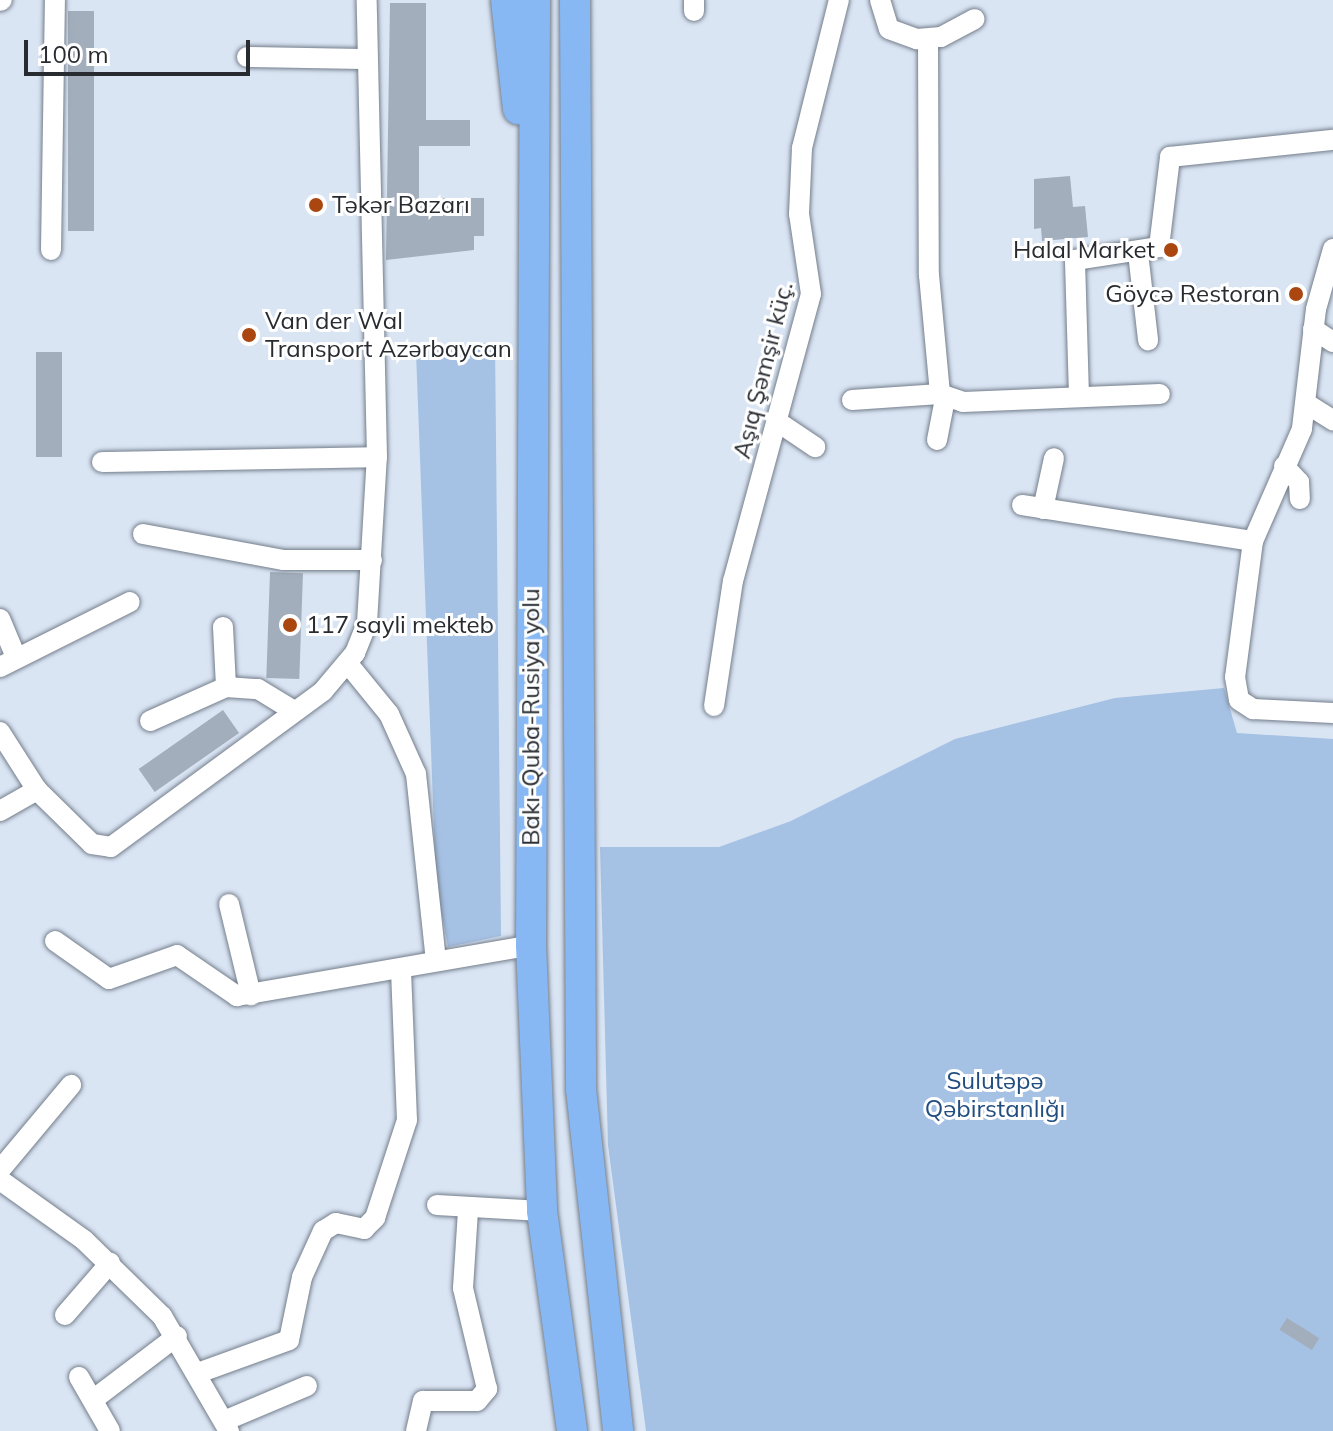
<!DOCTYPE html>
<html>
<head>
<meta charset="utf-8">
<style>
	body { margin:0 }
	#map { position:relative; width:1333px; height:1431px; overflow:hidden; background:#dae5f4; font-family:Mulish,sans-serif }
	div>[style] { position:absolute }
	.green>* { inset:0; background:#a5c1e3 }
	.building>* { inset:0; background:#a3aebc; transform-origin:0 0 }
	.roads { filter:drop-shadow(0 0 2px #747e8b) drop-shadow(0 0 2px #747e8b) }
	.minor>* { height:20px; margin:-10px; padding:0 10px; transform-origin:10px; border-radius:10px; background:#fff }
	.highway>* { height:30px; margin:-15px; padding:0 15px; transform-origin:15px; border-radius:15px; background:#88b8f4 }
	.dots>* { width:22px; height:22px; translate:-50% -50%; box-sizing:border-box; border:4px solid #fff; border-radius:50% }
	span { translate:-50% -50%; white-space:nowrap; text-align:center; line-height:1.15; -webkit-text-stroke:6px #fff; paint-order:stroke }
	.poi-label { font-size:24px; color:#282c31 }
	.left { translate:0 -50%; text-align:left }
	.right { translate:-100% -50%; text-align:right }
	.street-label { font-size:24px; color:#282c31 }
	.park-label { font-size:24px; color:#214d7f }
	.scale { position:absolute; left:24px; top:40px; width:226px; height:36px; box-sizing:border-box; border:4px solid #282c31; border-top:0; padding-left:10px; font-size:24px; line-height:28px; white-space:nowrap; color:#282c31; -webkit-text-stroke:6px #fff; paint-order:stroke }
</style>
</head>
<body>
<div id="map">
	<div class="green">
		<i style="clip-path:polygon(495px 342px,501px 936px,448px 947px,436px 883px,416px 352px)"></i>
		<i style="clip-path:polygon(1224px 688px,1237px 733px,1333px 739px,1333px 1431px,646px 1431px,608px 1145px,600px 847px,719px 847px,791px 821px,955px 739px,1115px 698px)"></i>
	</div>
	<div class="building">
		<i style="clip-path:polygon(390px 3px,426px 3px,426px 120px,470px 120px,470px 146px,419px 146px,419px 198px,484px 198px,484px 236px,474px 236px,474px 250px,386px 260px)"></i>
		<i style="left:68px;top:11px;width:26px;height:220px"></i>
		<i style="clip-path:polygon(1070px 176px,1073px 207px,1085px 206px,1088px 237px,1042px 241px,1041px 228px,1034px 229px,1034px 179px)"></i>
		<i style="left:36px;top:352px;width:26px;height:105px"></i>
		<i style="left:270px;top:572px;width:33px;height:106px;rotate:2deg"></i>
		<i style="left:223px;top:710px;width:28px;height:103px;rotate:55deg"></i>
		<i style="left:1287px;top:1318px;width:38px;height:14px;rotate:32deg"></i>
	</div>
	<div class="roads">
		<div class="minor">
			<i style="left:694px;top:0;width:11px;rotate:90deg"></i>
			<i style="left:880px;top:0;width:30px;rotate:73deg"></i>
			<i style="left:889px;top:29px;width:30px;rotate:20deg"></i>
			<i style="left:917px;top:39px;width:24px;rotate:-5deg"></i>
			<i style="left:941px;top:37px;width:38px;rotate:-28deg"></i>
			<i style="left:0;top:1px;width:2px;rotate:-27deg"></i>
			<i style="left:928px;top:40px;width:235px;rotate:89.8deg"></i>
			<i style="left:929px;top:275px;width:120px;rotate:84.7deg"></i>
			<i style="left:940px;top:394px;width:24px;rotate:19deg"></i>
			<i style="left:963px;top:402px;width:197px;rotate:-2.3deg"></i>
			<i style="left:247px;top:57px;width:119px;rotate:1deg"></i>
			<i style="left:1333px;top:249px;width:62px;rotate:105.8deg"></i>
			<i style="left:1316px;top:309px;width:121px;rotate:96.7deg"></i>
			<i style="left:1302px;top:429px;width:122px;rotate:113.6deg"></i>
			<i style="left:1253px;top:541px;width:137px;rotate:97.5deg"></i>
			<i style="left:1235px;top:677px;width:23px;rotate:80deg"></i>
			<i style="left:1239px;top:700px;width:17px;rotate:33deg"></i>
			<i style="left:1253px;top:709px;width:80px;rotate:2.9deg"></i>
			<i style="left:51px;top:250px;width:250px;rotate:-89.1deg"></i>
			<i style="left:1138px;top:253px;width:88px;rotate:83.4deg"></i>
			<i style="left:1313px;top:329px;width:24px;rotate:33deg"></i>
			<i style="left:1079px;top:396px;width:136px;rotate:-91.7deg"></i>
			<i style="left:1075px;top:260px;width:85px;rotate:-8.8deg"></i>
			<i style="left:1159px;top:247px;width:91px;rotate:-83deg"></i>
			<i style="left:1170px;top:157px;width:164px;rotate:-6deg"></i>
			<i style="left:852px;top:400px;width:88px;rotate:-3.9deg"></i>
			<i style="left:1307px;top:404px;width:31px;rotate:32deg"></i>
			<i style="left:778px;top:422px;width:45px;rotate:34deg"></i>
			<i style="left:937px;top:440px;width:42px;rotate:-79deg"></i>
			<i style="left:102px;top:462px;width:275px;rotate:-1deg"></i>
			<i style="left:1284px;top:466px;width:22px;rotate:47deg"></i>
			<i style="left:1299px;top:482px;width:17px;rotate:87deg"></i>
			<i style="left:1022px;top:505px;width:234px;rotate:8.9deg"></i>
			<i style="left:1043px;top:509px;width:52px;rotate:-77.8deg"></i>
			<i style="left:143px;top:534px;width:142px;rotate:10.5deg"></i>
			<i style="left:283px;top:560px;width:89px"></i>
			<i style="left:0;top:619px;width:41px;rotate:67.2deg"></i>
			<i style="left:223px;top:627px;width:60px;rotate:87.1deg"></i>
			<i style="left:349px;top:665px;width:63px;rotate:50.8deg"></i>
			<i style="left:389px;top:714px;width:66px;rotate:65.8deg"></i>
			<i style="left:416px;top:774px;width:187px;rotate:83.9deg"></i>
			<i style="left:0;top:667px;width:145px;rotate:-26.6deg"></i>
			<i style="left:714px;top:706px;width:126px;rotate:-81.4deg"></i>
			<i style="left:733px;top:581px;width:297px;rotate:-74.8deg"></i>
			<i style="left:811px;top:294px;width:81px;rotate:-98.5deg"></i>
			<i style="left:799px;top:214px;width:66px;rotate:-87.4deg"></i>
			<i style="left:802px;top:148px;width:153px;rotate:-76deg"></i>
			<i style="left:150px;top:721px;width:83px;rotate:-24.1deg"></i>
			<i style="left:226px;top:687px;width:32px;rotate:4deg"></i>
			<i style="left:258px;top:689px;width:42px;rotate:31.4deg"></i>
			<i style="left:0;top:732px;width:69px;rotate:57.5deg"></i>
			<i style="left:37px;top:790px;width:77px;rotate:44.5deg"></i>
			<i style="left:92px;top:844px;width:19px;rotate:9deg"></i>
			<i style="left:111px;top:847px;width:263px;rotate:-36.3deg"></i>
			<i style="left:323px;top:691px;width:50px;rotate:-49.9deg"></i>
			<i style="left:355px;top:653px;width:32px;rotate:-68deg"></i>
			<i style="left:367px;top:623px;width:166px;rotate:-86.6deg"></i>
			<i style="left:377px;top:457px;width:457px;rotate:-91.3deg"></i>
			<i style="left:0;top:811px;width:43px;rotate:-29.6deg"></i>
			<i style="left:229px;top:904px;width:94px;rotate:76.4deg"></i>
			<i style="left:55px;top:941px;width:66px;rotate:35.1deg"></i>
			<i style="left:109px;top:979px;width:72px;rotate:-19.4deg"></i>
			<i style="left:177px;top:955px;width:73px;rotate:34.3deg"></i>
			<i style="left:237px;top:996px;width:298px;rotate:-9.8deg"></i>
			<i style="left:0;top:1170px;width:111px;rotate:-50.1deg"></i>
			<i style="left:0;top:1180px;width:103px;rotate:35.5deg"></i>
			<i style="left:84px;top:1240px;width:109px;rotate:44.3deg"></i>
			<i style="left:162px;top:1316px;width:133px;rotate:59.8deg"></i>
			<i style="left:437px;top:1205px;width:105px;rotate:3.3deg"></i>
			<i style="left:65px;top:1315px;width:69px;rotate:-49.1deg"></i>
			<i style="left:198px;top:1373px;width:97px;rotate:-19.9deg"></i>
			<i style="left:289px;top:1340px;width:64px;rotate:-78.3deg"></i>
			<i style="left:302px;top:1277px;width:51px;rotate:-65.5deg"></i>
			<i style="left:323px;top:1231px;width:15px;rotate:-32deg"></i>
			<i style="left:336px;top:1223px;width:29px;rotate:12deg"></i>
			<i style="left:364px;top:1229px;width:16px;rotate:-45deg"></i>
			<i style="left:375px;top:1218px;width:103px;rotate:-71.9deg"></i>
			<i style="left:407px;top:1120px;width:151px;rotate:-92.3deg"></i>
			<i style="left:79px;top:1377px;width:62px;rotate:60.1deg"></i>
			<i style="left:94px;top:1399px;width:104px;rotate:-37.2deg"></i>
			<i style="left:224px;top:1421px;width:90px;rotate:-22.9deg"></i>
			<i style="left:416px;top:1431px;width:31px;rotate:-77deg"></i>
			<i style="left:423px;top:1401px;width:54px"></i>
			<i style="left:477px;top:1401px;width:16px;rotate:-50deg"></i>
			<i style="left:487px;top:1389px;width:104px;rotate:-103.4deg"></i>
			<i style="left:463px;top:1288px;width:77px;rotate:-86.3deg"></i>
		</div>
		<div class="highway">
			<i style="left:506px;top:0;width:110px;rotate:83.7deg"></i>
			<i style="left:535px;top:0;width:945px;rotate:90.24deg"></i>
			<i style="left:531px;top:945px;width:266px;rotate:87.6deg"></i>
			<i style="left:542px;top:1211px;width:222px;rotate:82.2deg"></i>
			<i style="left:575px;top:0;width:1089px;rotate:89.68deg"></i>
			<i style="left:581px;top:1089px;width:344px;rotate:83.8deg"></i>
		</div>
	</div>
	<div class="dots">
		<i style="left:316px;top:205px;background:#aa4610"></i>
		<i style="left:1171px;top:250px;background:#aa4610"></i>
		<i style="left:1296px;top:294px;background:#aa4610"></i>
		<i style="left:249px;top:335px;background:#aa4610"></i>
		<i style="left:290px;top:625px;background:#aa4610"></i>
	</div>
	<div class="poi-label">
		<span class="left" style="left:332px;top:205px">Təkər Bazarı</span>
		<span class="right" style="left:1155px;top:250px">Halal Market</span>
		<span class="right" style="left:1280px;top:294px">Göycə Restoran</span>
		<span class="left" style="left:265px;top:335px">Van der Wal<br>Transport Azərbaycan</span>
		<span class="left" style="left:306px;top:625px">117 sayli mekteb</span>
	</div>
	<div class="street-label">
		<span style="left:763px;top:370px;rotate:-76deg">Aşıq Şəmşir küç.</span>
		<span style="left:531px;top:717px;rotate:-90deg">Bakı-Quba-Rusiya yolu</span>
	</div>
	<div class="park-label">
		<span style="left:995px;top:1095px">Sulutəpə<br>Qəbirstanlığı</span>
	</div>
	<div class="scale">100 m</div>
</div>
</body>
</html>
